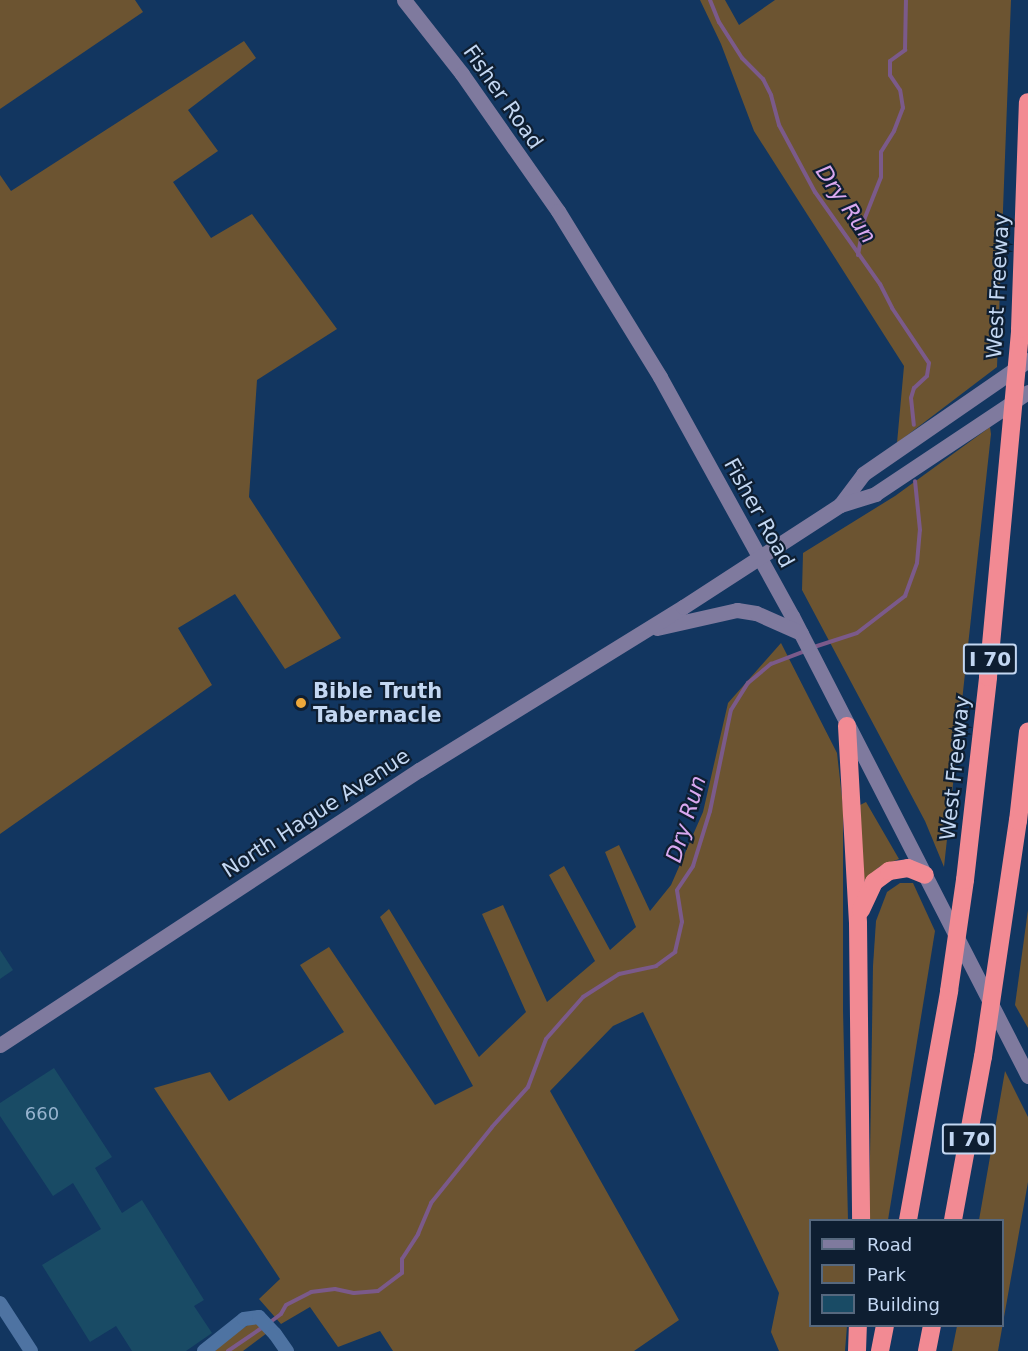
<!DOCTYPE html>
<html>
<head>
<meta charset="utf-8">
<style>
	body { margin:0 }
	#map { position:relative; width:1028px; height:1351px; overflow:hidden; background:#123660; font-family:"DejaVu Sans",sans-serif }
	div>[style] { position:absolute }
	.green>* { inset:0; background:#6c5431 }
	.stream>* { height:4px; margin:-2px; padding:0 2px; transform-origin:2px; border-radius:2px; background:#7b5a8a }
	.building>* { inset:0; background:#194b65 }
	.minor>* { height:14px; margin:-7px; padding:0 7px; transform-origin:7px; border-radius:7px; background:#4e73a2 }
	.secondary>* { height:15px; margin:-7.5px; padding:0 7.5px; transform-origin:7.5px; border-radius:7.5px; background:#7f7a9e }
	.motorway>* { height:18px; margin:-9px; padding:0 9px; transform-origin:9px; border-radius:9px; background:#f28a93 }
	.dots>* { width:16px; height:16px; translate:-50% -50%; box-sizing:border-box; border:3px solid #0e1e31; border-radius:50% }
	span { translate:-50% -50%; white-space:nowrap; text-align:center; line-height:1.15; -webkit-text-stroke:4.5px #0e1e31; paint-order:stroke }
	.number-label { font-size:18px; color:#98b4cf }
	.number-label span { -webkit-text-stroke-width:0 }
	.shield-label span { padding:2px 4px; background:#0e1e31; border:2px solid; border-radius:4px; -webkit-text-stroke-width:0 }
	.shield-label { font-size:20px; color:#c3d7f2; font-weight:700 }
	.street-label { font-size:21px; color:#c3d7f2 }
	.poi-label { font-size:21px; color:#c3d7f2; font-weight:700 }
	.left { translate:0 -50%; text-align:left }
	.water-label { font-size:22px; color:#d9a8f0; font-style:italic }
	.legend { position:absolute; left:809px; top:1219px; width:195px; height:108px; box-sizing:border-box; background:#0e1e31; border:2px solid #56687e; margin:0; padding:8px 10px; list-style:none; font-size:18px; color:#c3d7f2 }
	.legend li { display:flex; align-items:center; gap:12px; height:30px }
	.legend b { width:30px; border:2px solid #56687e }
</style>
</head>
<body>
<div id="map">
	<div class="green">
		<i style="clip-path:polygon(0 0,135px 0,143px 12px,0 109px)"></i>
		<i style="clip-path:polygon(700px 0,725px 0,739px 25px,775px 0,1011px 0,997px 367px,897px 443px,904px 366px,754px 131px,721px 44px)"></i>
		<i style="clip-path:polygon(244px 41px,256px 58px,188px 110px,218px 151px,173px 182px,211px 238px,252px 214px,337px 329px,257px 380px,249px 497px,341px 638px,285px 669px,235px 594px,178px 628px,212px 685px,0 834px,0 175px,11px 191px)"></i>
		<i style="clip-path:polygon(990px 427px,991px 434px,944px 867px,925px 821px,802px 590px,803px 553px,895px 496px)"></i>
		<i style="clip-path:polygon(781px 643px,837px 753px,843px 806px,843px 1010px,848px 1220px,810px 1220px,810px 1326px,847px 1326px,845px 1351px,779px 1351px,771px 1332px,779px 1293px,643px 1012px,613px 1026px,550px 1091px,679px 1320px,634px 1351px,393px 1351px,380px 1331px,338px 1347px,310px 1307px,281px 1324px,259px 1299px,280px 1279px,154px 1088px,210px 1072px,229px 1101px,344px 1032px,300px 965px,329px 947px,435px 1105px,473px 1086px,380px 917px,389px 909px,479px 1057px,526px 1012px,482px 914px,503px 905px,547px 1002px,595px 961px,549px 875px,564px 866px,610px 950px,636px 927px,605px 852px,619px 845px,650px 911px,671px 885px,703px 812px,728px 703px)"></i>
		<i style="clip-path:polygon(866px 802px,899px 859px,879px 867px,863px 882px,860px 805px)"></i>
		<i style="clip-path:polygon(900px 883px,913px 883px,935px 931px,888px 1220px,869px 1220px,873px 966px,876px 921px,887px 892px)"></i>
		<i style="clip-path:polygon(1028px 910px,1028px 1028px,1015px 1005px)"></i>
		<i style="clip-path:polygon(1005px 1071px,1028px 1117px,1028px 1182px,998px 1351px,952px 1351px,957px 1326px,1002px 1326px,1002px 1220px,979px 1220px)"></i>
		<i style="clip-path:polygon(256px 1320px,267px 1333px,243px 1351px,215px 1351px,229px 1337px)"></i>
	</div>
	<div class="stream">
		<i style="left:710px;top:0;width:24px;rotate:68deg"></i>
		<i style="left:719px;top:22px;width:43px;rotate:57.4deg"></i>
		<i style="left:742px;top:58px;width:30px;rotate:45deg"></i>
		<i style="left:763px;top:79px;width:18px;rotate:63deg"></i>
		<i style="left:771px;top:95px;width:31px;rotate:75deg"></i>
		<i style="left:779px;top:125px;width:76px;rotate:61.8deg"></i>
		<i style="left:815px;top:192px;width:113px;rotate:54.8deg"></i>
		<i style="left:880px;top:284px;width:27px;rotate:63deg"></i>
		<i style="left:892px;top:308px;width:66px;rotate:56.1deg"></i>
		<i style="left:929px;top:363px;width:13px;rotate:99deg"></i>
		<i style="left:927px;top:376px;width:18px;rotate:137deg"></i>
		<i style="left:914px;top:388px;width:10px;rotate:107deg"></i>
		<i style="left:911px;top:398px;width:27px;rotate:84deg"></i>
		<i style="left:858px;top:255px;width:36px;rotate:-80deg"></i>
		<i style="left:864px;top:220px;width:46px;rotate:-68.4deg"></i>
		<i style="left:881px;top:177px;width:25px;rotate:-90deg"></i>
		<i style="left:881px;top:152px;width:25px;rotate:-58deg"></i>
		<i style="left:894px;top:131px;width:25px;rotate:-69deg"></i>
		<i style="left:903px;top:108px;width:18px;rotate:-99deg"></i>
		<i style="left:900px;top:90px;width:18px;rotate:-124deg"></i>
		<i style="left:890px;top:75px;width:14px;rotate:-90deg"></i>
		<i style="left:890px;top:61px;width:19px;rotate:-36deg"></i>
		<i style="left:905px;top:50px;width:50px;rotate:-88.9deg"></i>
		<i style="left:814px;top:647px;width:45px;rotate:-18deg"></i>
		<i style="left:857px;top:633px;width:61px;rotate:-37.6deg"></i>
		<i style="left:905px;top:596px;width:35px;rotate:-70deg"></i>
		<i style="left:917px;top:563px;width:33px;rotate:-85deg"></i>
		<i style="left:920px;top:530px;width:49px;rotate:-95.8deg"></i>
		<i style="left:269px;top:1323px;width:15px;rotate:-37deg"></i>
		<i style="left:281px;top:1314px;width:10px;rotate:-61deg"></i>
		<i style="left:286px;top:1305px;width:28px;rotate:-27deg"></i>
		<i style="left:311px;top:1292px;width:24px;rotate:-7deg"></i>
		<i style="left:335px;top:1289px;width:19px;rotate:12deg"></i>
		<i style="left:354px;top:1293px;width:24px;rotate:-5deg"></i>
		<i style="left:378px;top:1291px;width:30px;rotate:-37deg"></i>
		<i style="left:402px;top:1273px;width:14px;rotate:-90deg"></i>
		<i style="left:402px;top:1259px;width:30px;rotate:-57deg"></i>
		<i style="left:418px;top:1234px;width:34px;rotate:-67deg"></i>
		<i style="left:431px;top:1203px;width:97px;rotate:-51.2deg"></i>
		<i style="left:492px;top:1127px;width:54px;rotate:-48deg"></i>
		<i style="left:528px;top:1087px;width:51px;rotate:-69.4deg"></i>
		<i style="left:546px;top:1039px;width:56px;rotate:-48.6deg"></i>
		<i style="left:583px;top:997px;width:43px;rotate:-32.6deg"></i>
		<i style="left:619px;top:974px;width:38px;rotate:-12deg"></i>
		<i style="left:656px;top:966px;width:24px;rotate:-36deg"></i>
		<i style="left:675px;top:952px;width:31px;rotate:-77deg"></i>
		<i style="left:682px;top:922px;width:32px;rotate:-99deg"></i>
		<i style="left:677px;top:890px;width:29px;rotate:-56deg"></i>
		<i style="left:693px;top:866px;width:58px;rotate:-72.8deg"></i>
		<i style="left:710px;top:811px;width:103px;rotate:-78.3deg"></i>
		<i style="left:731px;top:710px;width:32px;rotate:-58deg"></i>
		<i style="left:748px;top:683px;width:30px;rotate:-40deg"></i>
		<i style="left:771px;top:664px;width:39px;rotate:-21deg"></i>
		<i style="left:228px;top:1351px;width:42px;rotate:-34.4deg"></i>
	</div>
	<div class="building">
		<i style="clip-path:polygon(0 950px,13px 970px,0 979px)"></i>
		<i style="clip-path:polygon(54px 1068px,112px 1157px,95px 1168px,122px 1213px,142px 1200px,204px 1300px,194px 1306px,212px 1333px,186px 1351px,132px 1351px,116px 1326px,90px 1342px,42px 1265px,101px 1229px,73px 1183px,53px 1196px,0 1116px,0 1103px)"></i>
	</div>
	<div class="minor">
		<i style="left:0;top:1303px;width:57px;rotate:57.1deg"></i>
		<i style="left:204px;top:1351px;width:51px;rotate:-38.7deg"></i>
		<i style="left:244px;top:1319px;width:15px;rotate:-8deg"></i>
		<i style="left:259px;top:1317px;width:23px;rotate:47deg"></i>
		<i style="left:275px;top:1334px;width:21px;rotate:55deg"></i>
	</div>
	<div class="secondary">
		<i style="left:404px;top:0;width:94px;rotate:51.9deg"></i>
		<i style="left:462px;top:74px;width:167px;rotate:55deg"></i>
		<i style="left:558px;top:211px;width:195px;rotate:58.4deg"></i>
		<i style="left:660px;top:377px;width:273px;rotate:61.1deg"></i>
		<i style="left:792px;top:616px;width:517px;rotate:62.84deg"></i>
		<i style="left:840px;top:505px;width:39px;rotate:-53deg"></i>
		<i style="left:863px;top:474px;width:201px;rotate:-34.6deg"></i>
		<i style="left:657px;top:628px;width:82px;rotate:-12.7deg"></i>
		<i style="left:737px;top:610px;width:19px;rotate:9deg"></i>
		<i style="left:756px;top:613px;width:49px;rotate:24deg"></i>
		<i style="left:0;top:1045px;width:501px;rotate:-33.28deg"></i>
		<i style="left:419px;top:770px;width:310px;rotate:-31.7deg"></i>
		<i style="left:683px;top:607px;width:187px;rotate:-33deg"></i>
		<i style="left:840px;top:505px;width:37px;rotate:-17deg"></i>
		<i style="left:875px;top:494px;width:184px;rotate:-33.7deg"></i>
	</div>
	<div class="motorway">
		<i style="left:847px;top:726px;width:197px;rotate:86.8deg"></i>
		<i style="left:858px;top:923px;width:297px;rotate:89.4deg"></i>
		<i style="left:861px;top:910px;width:31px;rotate:-65deg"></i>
		<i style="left:874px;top:882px;width:19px;rotate:-36deg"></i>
		<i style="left:889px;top:871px;width:19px;rotate:-9deg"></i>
		<i style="left:908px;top:868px;width:18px;rotate:22deg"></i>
		<i style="left:908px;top:1220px;width:233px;rotate:-79.8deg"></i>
		<i style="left:949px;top:991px;width:112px;rotate:-81.8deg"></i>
		<i style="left:965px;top:880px;width:204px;rotate:-83.5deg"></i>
		<i style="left:988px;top:677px;width:349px;rotate:-84.7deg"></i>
		<i style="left:1020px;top:329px;width:227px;rotate:-88deg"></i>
		<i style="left:953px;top:1220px;width:166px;rotate:-79.6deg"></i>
		<i style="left:983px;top:1057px;width:239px;rotate:-81.6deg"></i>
		<i style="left:1018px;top:821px;width:90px;rotate:-83.6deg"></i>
		<i style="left:857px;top:1351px;width:25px;rotate:-88deg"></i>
		<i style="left:880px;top:1351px;width:25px;rotate:-79deg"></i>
		<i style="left:927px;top:1351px;width:25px;rotate:-79deg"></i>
	</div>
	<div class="dots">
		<i style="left:301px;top:703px;background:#eda83b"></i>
	</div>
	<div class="number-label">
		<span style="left:42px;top:1114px">660</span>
	</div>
	<div class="shield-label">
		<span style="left:990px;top:659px">I 70</span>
		<span style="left:969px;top:1139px">I 70</span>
	</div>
	<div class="street-label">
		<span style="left:503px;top:97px;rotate:55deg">Fisher Road</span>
		<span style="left:998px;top:286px;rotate:-87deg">West Freeway</span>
		<span style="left:759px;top:513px;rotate:61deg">Fisher Road</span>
		<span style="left:955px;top:768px;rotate:-84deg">West Freeway</span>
		<span style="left:316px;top:813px;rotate:-33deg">North Hague Avenue</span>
	</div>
	<div class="poi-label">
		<span class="left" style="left:313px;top:703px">Bible Truth<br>Tabernacle</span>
	</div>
	<div class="water-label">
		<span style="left:846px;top:204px;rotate:56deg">Dry Run</span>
		<span style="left:686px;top:819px;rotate:-73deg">Dry Run</span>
	</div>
	<ul class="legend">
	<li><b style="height:8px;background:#7f7a9e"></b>Road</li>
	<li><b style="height:16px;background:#6c5431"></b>Park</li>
	<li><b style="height:16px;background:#194b65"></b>Building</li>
	</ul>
</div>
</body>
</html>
